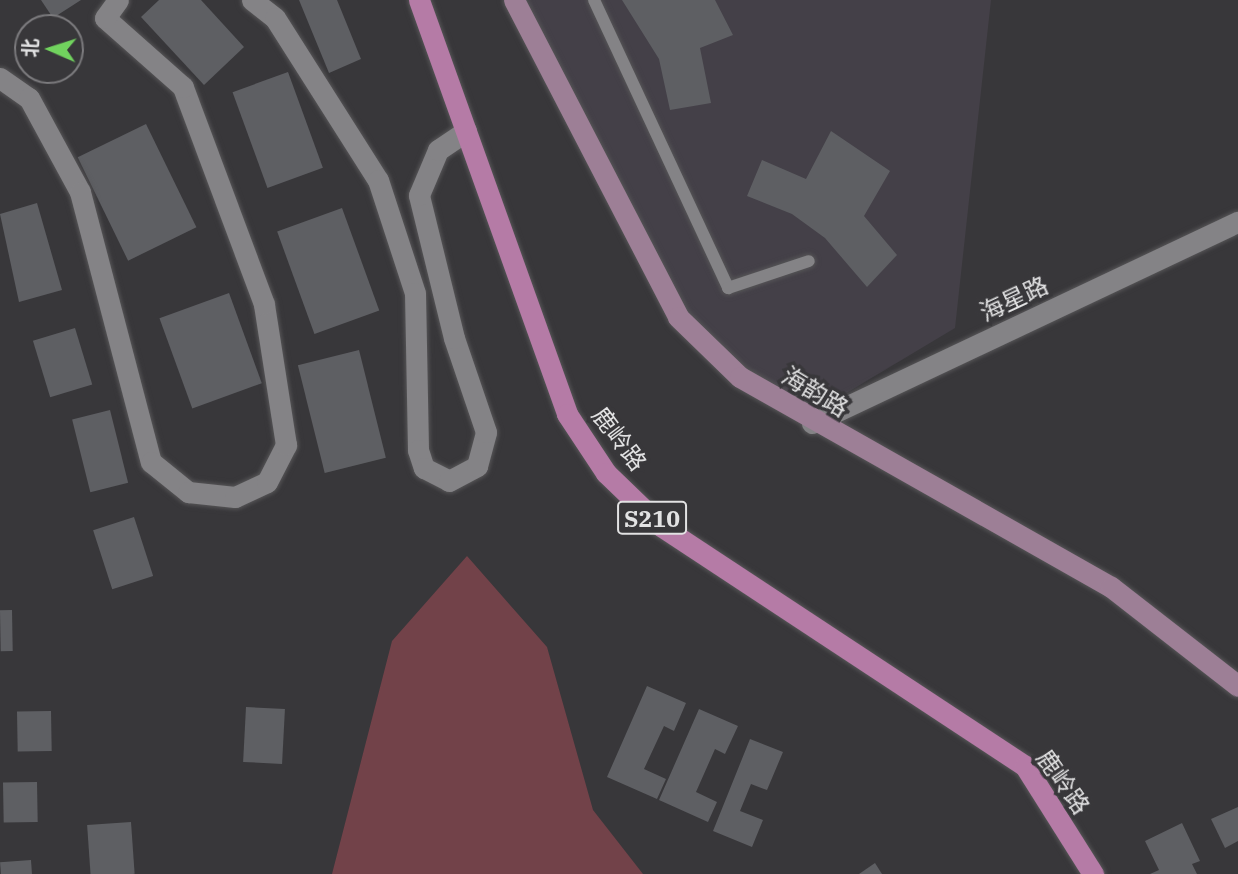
<!DOCTYPE html>
<html>
<head>
<meta charset="utf-8">
<style>
	body { margin:0 }
	#map { position:relative; width:1238px; height:874px; overflow:hidden; background:#38373a; font-family:"IBM Plex Serif","Noto Sans SC",serif }
	div>[style] { position:absolute }
	.built>* { inset:0; background:#444048 }
	.green>* { inset:0; background:#724249 }
	.building>* { inset:0; background:#5e5f63; transform-origin:0 0 }
	.roads { filter:drop-shadow(0 0 2px #565557) drop-shadow(0 0 2px #565557) }
	.lane>* { height:12px; margin:-6px; padding:0 6px; transform-origin:6px; border-radius:6px; background:#848386 }
	.street>* { height:21px; margin:-10.5px; padding:0 10.5px; transform-origin:10.5px; border-radius:10.5px; background:#848386 }
	.secondary>* { height:21px; margin:-10.5px; padding:0 10.5px; transform-origin:10.5px; border-radius:10.5px; background:#9d7f96 }
	.primary>* { height:21px; margin:-10.5px; padding:0 10.5px; transform-origin:10.5px; border-radius:10.5px; background:#b57ba6 }
	span { translate:-50% -50%; white-space:nowrap; text-align:center; line-height:1.15; -webkit-text-stroke:7px #38373a; paint-order:stroke }
	.shield-label span { padding:2px 5px; background:#38373a; border:2px solid; border-radius:5px; -webkit-text-stroke-width:0 }
	.shield-label { font-size:23px; color:#e2e2e3; font-weight:700 }
	.street-label { font-size:24px; color:#e2e2e3 }
	.north { position:absolute; left:14px; top:14px; width:70px; height:70px; box-sizing:border-box; background:#38373a; border:2px solid #7c7b7e; border-radius:50%; rotate:273deg; font-size:19px; font-weight:700; line-height:28px; text-align:center; color:#e2e2e3 }
	.north::after { content:''; display:block; margin:auto; width:24px; height:32px; background:#71d35e; clip-path:polygon(50% 0,100% 100%,50% 72%,0 100%) }
</style>
</head>
<body>
<div id="map">
	<div class="built">
		<i style="clip-path:polygon(525px 0,991px 0,955px 328px,818px 410px,742px 373px,677px 314px)"></i>
	</div>
	<div class="green">
		<i style="clip-path:polygon(467px 556px,547px 647px,593px 810px,643px 874px,332px 874px,392px 641px)"></i>
	</div>
	<div class="building">
		<i style="clip-path:polygon(41px 0,81px 0,53px 18px)"></i>
		<i style="clip-path:polygon(159px 0,201px 0,244px 47px,204px 85px,141px 17px)"></i>
		<i style="clip-path:polygon(299px 0,337px 0,361px 59px,329px 73px)"></i>
		<i style="clip-path:polygon(622px 0,715px 0,733px 35px,700px 48px,711px 103px,670px 110px,659px 59px)"></i>
		<i style="left:288px;top:72px;width:102px;height:59px;rotate:70deg"></i>
		<i style="left:146px;top:124px;width:115px;height:76px;rotate:64deg"></i>
		<i style="clip-path:polygon(831px 131px,890px 171px,864px 216px,897px 255px,867px 287px,825px 238px,792px 214px,747px 196px,762px 160px,806px 179px)"></i>
		<i style="clip-path:polygon(37px 203px,62px 290px,19px 302px,0 214px)"></i>
		<i style="left:342px;top:208px;width:109px;height:69px;rotate:70deg"></i>
		<i style="left:229px;top:293px;width:96px;height:74px;rotate:70deg"></i>
		<i style="left:75px;top:328px;width:59px;height:44px;rotate:73deg"></i>
		<i style="left:359px;top:350px;width:111px;height:63px;rotate:76deg"></i>
		<i style="left:110px;top:410px;width:75px;height:39px;rotate:76deg"></i>
		<i style="left:134px;top:517px;width:62px;height:43px;rotate:72deg"></i>
		<i style="left:12px;top:610px;width:41px;height:12px;rotate:89deg"></i>
		<i style="clip-path:polygon(647px 686px,686px 703px,674px 731px,664px 726px,644px 769px,666px 779px,657px 799px,607px 777px)"></i>
		<i style="left:246px;top:707px;width:39px;height:55px;rotate:3deg"></i>
		<i style="clip-path:polygon(699px 709px,738px 726px,725px 754px,715px 749px,696px 792px,717px 802px,708px 822px,659px 800px)"></i>
		<i style="left:51px;top:711px;width:40px;height:34px;rotate:89deg"></i>
		<i style="clip-path:polygon(750px 739px,783px 752px,767px 790px,751px 784px,740px 811px,763px 820px,752px 847px,713px 831px)"></i>
		<i style="left:37px;top:782px;width:40px;height:34px;rotate:89deg"></i>
		<i style="clip-path:polygon(1238px 807px,1238px 841px,1225px 848px,1211px 819px)"></i>
		<i style="left:131px;top:822px;width:52px;height:44px;rotate:86deg"></i>
		<i style="clip-path:polygon(1182px 823px,1200px 861px,1192px 864px,1197px 874px,1150px 874px,1159px 870px,1145px 841px)"></i>
		<i style="left:31px;top:860px;width:14px;height:31px;rotate:86deg"></i>
		<i style="clip-path:polygon(875px 863px,882px 874px,859px 874px)"></i>
	</div>
	<div class="roads">
		<div class="lane">
			<i style="left:594px;top:0;width:318px;rotate:65deg"></i>
			<i style="left:728px;top:288px;width:85px;rotate:-18.4deg"></i>
		</div>
		<div class="street">
			<i style="left:252px;top:0;width:29px;rotate:38deg"></i>
			<i style="left:275px;top:18px;width:192px;rotate:57.6deg"></i>
			<i style="left:378px;top:180px;width:119px;rotate:71.9deg"></i>
			<i style="left:415px;top:293px;width:157px;rotate:88.9deg"></i>
			<i style="left:418px;top:450px;width:19px;rotate:72deg"></i>
			<i style="left:424px;top:468px;width:28px;rotate:27deg"></i>
			<i style="left:449px;top:481px;width:32px;rotate:-28deg"></i>
			<i style="left:477px;top:466px;width:35px;rotate:-75deg"></i>
			<i style="left:486px;top:432px;width:99px;rotate:-108.8deg"></i>
			<i style="left:454px;top:338px;width:147px;rotate:-103.8deg"></i>
			<i style="left:419px;top:195px;width:49px;rotate:-67.1deg"></i>
			<i style="left:438px;top:150px;width:34px;rotate:-34deg"></i>
			<i style="left:0;top:78px;width:35px;rotate:35deg"></i>
			<i style="left:29px;top:98px;width:107px;rotate:61.5deg"></i>
			<i style="left:80px;top:192px;width:279px;rotate:75.3deg"></i>
			<i style="left:151px;top:462px;width:48px;rotate:39deg"></i>
			<i style="left:188px;top:492px;width:47px;rotate:6.1deg"></i>
			<i style="left:235px;top:497px;width:35px;rotate:-25deg"></i>
			<i style="left:267px;top:482px;width:42px;rotate:-62.8deg"></i>
			<i style="left:286px;top:445px;width:143px;rotate:-98.9deg"></i>
			<i style="left:264px;top:304px;width:232px;rotate:-110.5deg"></i>
			<i style="left:183px;top:87px;width:104px;rotate:-138.5deg"></i>
			<i style="left:105px;top:18px;width:22px;rotate:-54deg"></i>
			<i style="left:812px;top:423px;width:471px;rotate:-25.3deg"></i>
		</div>
		<div class="secondary">
			<i style="left:514px;top:0;width:357px;rotate:62.6deg"></i>
			<i style="left:678px;top:317px;width:86px;rotate:44.1deg"></i>
			<i style="left:740px;top:377px;width:426px;rotate:29.5deg"></i>
			<i style="left:1111px;top:587px;width:161px;rotate:37.9deg"></i>
		</div>
		<div class="primary">
			<i style="left:419px;top:0;width:440px;rotate:70.3deg"></i>
			<i style="left:567px;top:414px;width:71px;rotate:56.5deg"></i>
			<i style="left:606px;top:473px;width:76px;rotate:43.9deg"></i>
			<i style="left:661px;top:526px;width:436px;rotate:33.4deg"></i>
			<i style="left:1025px;top:766px;width:128px;rotate:57.8deg"></i>
		</div>
	</div>
	<div class="shield-label">
		<span style="left:652px;top:518px">S210</span>
	</div>
	<div class="street-label">
		<span style="left:1014px;top:299px;rotate:-25deg">海星路</span>
		<span style="left:815px;top:392px;rotate:31deg">海韵路</span>
		<span style="left:619px;top:439px;rotate:53deg">鹿岭路</span>
		<span style="left:1063px;top:782px;rotate:55deg">鹿岭路</span>
	</div>
	<div class="north">北</div>
</div>
</body>
</html>
